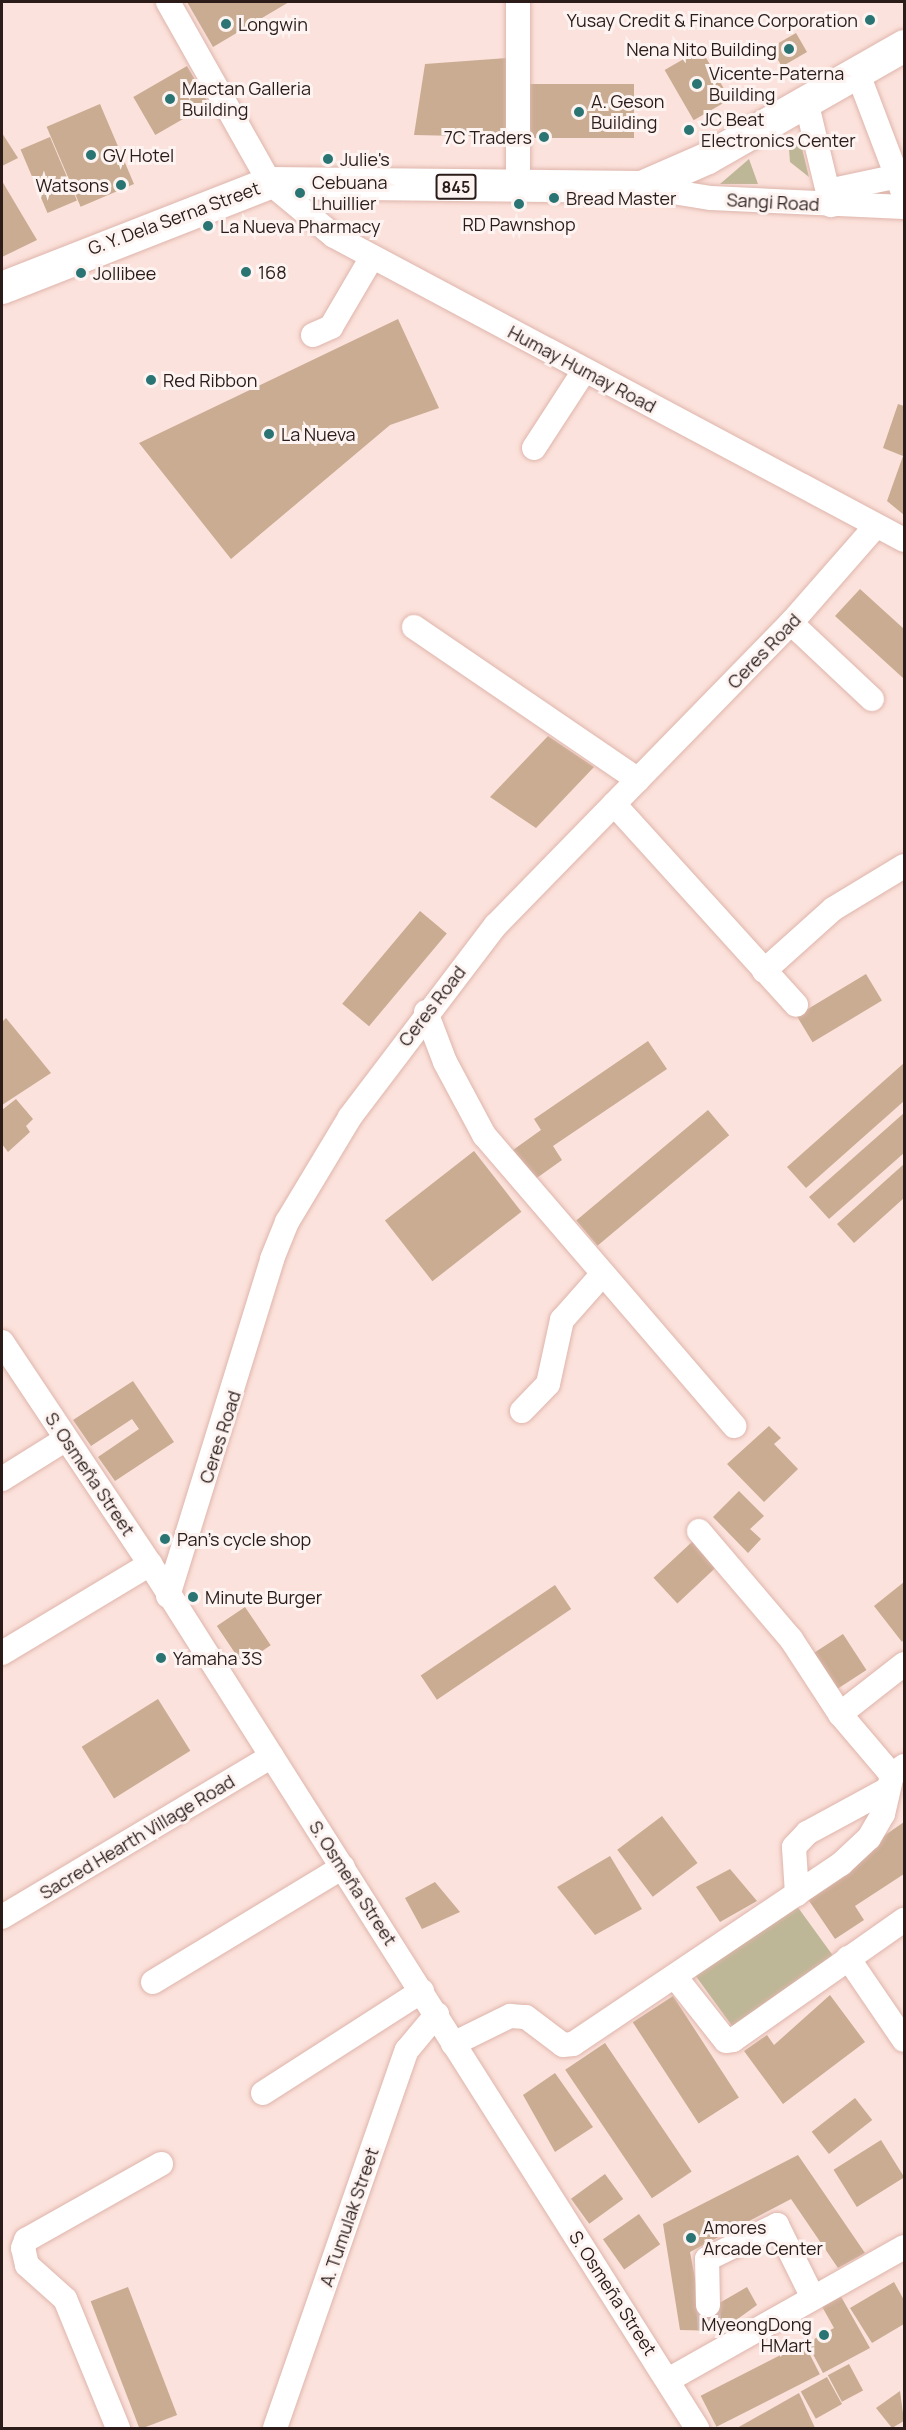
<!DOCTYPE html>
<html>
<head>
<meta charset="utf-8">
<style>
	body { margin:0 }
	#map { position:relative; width:906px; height:2430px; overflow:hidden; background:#fce2dc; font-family:Manrope,sans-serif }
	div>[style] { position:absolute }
	.green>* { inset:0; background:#beb797; transform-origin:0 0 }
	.building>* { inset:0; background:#c9ac92; transform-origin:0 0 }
	.minor-tunnel>* { height:24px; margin-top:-12px; transform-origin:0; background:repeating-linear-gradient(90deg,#d2bab5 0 24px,transparent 0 36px) }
	.roads { filter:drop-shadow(0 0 2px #deb5ab) drop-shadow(0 0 2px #deb5ab) }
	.minor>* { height:24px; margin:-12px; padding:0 12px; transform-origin:12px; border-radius:12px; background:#fff }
	.major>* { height:32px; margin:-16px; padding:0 16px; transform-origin:16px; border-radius:16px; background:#fff }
	.dots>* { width:16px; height:16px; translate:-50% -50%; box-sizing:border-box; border:3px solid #fdf4f2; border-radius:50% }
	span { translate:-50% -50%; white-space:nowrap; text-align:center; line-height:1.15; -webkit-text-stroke:6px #fdf4f2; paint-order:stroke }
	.shield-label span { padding:2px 4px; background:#fdf4f2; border:2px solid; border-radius:4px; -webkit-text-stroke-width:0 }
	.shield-label { font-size:16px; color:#2b1c19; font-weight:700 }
	.poi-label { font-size:18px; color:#2b1c19 }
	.right { translate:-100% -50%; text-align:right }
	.left { translate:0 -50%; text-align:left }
	.street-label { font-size:18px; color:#2b1c19 }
	.frame { position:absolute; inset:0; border:3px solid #2b1c19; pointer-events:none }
</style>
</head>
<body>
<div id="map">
	<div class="green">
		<i style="clip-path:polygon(799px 136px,809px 177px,790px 162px,789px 149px)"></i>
		<i style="clip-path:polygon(749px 159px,758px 184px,720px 184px)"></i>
		<i style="left:794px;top:1902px;width:68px;height:123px;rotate:54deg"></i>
	</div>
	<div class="building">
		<i style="clip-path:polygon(187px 2px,289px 2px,213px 47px)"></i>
		<i style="left:796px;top:33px;width:22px;height:29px;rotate:60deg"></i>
		<i style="left:701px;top:49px;width:58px;height:42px;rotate:60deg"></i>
		<i style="clip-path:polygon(507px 58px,506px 137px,414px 135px,425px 64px)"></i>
		<i style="left:187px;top:66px;width:44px;height:62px;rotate:60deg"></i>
		<i style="left:634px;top:84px;width:54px;height:111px;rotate:90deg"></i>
		<i style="left:100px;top:104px;width:87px;height:58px;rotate:67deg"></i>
		<i style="clip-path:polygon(2px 133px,18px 158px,2px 166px)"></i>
		<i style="left:50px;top:137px;width:69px;height:32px;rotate:67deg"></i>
		<i style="clip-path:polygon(2px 181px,37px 240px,2px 257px)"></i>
		<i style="clip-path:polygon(398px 319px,439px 408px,390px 425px,231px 559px,139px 443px)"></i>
		<i style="clip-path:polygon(898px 404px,904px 406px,904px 515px,887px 501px,903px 456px,883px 448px)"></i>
		<i style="clip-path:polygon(860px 589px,904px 629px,903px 678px,835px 616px)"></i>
		<i style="clip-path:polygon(548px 736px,594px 767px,536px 828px,490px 797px)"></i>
		<i style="left:420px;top:911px;width:35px;height:121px;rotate:40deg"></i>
		<i style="left:866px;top:974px;width:31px;height:81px;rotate:59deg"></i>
		<i style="clip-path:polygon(6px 1018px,51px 1073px,2px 1105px,2px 1022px)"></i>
		<i style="clip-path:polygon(648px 1041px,667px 1069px,553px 1146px,562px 1160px,534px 1180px,513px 1150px,541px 1130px,534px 1119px)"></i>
		<i style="clip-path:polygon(904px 1063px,904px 1101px,806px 1188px,787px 1167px)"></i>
		<i style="clip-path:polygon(16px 1099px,33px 1119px,26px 1126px,30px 1132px,8px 1152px,2px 1144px,2px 1110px)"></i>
		<i style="left:708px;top:1110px;width:33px;height:172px;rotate:50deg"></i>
		<i style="clip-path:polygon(904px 1113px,904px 1153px,829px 1219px,809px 1197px)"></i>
		<i style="left:474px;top:1151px;width:77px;height:113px;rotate:52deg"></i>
		<i style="clip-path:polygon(904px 1164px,904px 1198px,854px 1243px,837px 1224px)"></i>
		<i style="clip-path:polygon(133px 1381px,174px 1442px,115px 1481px,98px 1457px,139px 1429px,132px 1419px,91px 1446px,73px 1420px)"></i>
		<i style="clip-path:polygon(769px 1426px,781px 1438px,774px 1444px,798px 1469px,764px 1502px,727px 1464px)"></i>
		<i style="clip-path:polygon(739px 1491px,764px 1516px,750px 1529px,761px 1539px,748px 1553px,713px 1517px)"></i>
		<i style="left:693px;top:1541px;width:35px;height:54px;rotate:47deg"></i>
		<i style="clip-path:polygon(904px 1582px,904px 1639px,902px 1642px,874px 1606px)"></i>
		<i style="left:555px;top:1585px;width:29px;height:162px;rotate:56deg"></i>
		<i style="left:245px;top:1607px;width:46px;height:34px;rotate:56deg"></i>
		<i style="left:843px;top:1634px;width:43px;height:38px;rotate:57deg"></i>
		<i style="left:158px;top:1699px;width:61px;height:90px;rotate:58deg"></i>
		<i style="left:662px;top:1816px;width:59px;height:56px;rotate:53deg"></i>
		<i style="clip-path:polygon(904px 1822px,904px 1874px,855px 1906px,864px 1920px,835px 1939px,803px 1892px)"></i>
		<i style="clip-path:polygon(610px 1856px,642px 1909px,595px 1935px,557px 1887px)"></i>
		<i style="clip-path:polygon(730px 1869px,757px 1901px,720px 1922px,696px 1887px)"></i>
		<i style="clip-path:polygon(435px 1882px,460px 1912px,422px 1929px,405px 1898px)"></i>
		<i style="clip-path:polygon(830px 1995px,865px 2042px,783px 2104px,744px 2051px,767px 2035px,774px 2045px)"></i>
		<i style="left:673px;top:1996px;width:121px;height:48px;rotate:57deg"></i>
		<i style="left:605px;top:2043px;width:155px;height:48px;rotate:56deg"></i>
		<i style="clip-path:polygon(555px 2073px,593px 2127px,555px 2152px,523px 2095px)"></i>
		<i style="left:855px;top:2098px;width:28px;height:55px;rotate:52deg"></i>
		<i style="left:881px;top:2140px;width:44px;height:56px;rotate:58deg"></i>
		<i style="clip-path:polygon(798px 2155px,865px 2253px,838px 2268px,791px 2199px,690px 2252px,700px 2305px,716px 2305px,747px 2287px,757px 2305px,721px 2331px,680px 2330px,663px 2224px)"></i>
		<i style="left:605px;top:2174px;width:31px;height:42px;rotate:54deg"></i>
		<i style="left:639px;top:2214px;width:37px;height:44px;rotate:55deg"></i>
		<i style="clip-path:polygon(894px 2282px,904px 2300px,904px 2324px,872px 2343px,850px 2308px)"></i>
		<i style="left:128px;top:2287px;width:137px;height:40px;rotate:69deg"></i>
		<i style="clip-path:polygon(839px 2293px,870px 2348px,823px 2373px,807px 2343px,834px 2328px,820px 2303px)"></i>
		<i style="left:804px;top:2343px;width:35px;height:116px;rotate:63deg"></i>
		<i style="left:849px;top:2364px;width:30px;height:24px;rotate:62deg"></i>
		<i style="left:827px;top:2377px;width:31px;height:30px;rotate:61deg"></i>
		<i style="clip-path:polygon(900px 2391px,904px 2421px,892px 2428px,876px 2408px)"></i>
		<i style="clip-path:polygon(799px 2393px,815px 2428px,737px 2428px)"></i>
	</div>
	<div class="minor-tunnel">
		<i style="left:708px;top:2305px;width:26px;rotate:86deg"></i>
	</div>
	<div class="roads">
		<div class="minor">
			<i style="left:168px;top:2px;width:208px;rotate:60.6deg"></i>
			<i style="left:270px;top:183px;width:83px;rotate:39.6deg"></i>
			<i style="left:334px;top:236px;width:646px;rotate:28.07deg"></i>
			<i style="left:518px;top:2px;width:186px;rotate:90deg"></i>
			<i style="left:858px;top:74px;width:129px;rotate:69.2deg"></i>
			<i style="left:807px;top:105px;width:103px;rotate:76.5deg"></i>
			<i style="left:642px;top:187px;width:70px;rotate:9.1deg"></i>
			<i style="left:711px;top:198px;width:193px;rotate:2.7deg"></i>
			<i style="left:828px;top:191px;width:72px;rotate:-12.1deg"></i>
			<i style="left:313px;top:335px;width:20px;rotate:-24deg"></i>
			<i style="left:331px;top:327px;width:81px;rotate:-59.6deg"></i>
			<i style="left:534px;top:448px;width:92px;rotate:-57deg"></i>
			<i style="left:791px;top:623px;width:111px;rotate:43.2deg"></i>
			<i style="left:414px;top:627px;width:271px;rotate:34.3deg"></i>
			<i style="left:614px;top:804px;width:271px;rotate:47.8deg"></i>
			<i style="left:764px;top:971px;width:93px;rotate:-41.9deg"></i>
			<i style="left:833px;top:909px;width:83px;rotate:-31.2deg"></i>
			<i style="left:426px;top:1012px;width:53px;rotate:69.2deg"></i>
			<i style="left:445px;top:1062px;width:83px;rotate:61.9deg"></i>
			<i style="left:484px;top:1135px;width:384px;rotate:49.3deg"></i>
			<i style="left:2px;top:1342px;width:267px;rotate:56.3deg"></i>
			<i style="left:150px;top:1564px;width:1023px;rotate:57.66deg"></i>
			<i style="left:522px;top:1411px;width:37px;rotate:-46deg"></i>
			<i style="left:548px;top:1384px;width:66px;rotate:-77.7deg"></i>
			<i style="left:562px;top:1320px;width:57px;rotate:-48.5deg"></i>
			<i style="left:2px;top:1479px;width:75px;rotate:-32deg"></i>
			<i style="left:699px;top:1531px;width:142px;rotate:49.6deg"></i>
			<i style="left:791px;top:1639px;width:90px;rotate:56.8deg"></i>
			<i style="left:840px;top:1714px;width:80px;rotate:49.6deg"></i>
			<i style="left:168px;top:1596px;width:353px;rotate:-72.8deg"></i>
			<i style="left:272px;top:1259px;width:40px;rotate:-68deg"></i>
			<i style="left:287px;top:1222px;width:122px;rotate:-59deg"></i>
			<i style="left:350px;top:1117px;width:241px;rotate:-52.8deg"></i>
			<i style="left:496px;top:925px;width:422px;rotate:-45.7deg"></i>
			<i style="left:791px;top:623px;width:128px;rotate:-48.8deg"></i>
			<i style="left:2px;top:1653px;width:173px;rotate:-31deg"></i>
			<i style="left:840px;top:1714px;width:81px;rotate:-38deg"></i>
			<i style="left:797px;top:1894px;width:47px;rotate:-93.7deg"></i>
			<i style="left:794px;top:1847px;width:19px;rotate:-47deg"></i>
			<i style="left:807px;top:1833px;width:92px;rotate:-28.5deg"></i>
			<i style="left:2px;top:1917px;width:314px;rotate:-30.8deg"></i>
			<i style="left:848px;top:1958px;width:99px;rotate:55.7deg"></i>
			<i style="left:676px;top:1978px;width:80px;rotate:51.6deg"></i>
			<i style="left:726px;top:2041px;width:7px;rotate:-8deg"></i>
			<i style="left:733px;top:2040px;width:209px;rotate:-35.1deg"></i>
			<i style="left:153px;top:1982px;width:222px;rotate:-31.2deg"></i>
			<i style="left:453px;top:2044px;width:64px;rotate:-26.2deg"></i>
			<i style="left:510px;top:2016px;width:16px;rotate:4deg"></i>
			<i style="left:526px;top:2017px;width:46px;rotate:37.1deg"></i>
			<i style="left:563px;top:2045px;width:10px;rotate:-6deg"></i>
			<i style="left:573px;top:2044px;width:323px;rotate:-33.9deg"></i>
			<i style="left:841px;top:1864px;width:38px;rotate:-43deg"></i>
			<i style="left:869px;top:1838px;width:28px;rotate:-60deg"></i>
			<i style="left:883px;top:1814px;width:40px;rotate:-77deg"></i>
			<i style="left:892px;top:1775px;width:15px;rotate:-37deg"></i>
			<i style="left:263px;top:2093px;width:189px;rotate:-32.7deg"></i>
			<i style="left:708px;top:2305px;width:46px;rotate:-91.2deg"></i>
			<i style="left:707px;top:2259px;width:78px;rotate:-25.9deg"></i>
			<i style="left:777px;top:2225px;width:81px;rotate:63.7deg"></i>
			<i style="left:668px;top:2380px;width:271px;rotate:-29.4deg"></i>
			<i style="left:118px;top:2428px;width:139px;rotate:-112.3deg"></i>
			<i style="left:65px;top:2299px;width:51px;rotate:-138.2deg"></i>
			<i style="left:27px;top:2265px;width:17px;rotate:-103deg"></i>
			<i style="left:23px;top:2248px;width:9px;rotate:-69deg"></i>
			<i style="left:26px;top:2240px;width:155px;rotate:-29.4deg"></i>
			<i style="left:275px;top:2428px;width:400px;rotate:-70.8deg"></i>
			<i style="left:407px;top:2050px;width:47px;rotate:-50.2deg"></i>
		</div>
		<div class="major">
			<i style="left:2px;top:288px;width:288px;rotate:-21.4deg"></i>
			<i style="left:270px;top:183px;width:372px;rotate:0.6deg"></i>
			<i style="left:642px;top:187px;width:72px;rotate:-23.7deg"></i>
			<i style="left:708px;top:158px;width:226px;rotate:-29.7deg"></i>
		</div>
	</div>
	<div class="dots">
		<i style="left:870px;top:20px;background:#2a7473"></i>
		<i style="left:226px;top:24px;background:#2a7473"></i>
		<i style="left:789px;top:49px;background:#2a7473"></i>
		<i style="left:697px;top:84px;background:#2a7473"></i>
		<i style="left:170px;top:99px;background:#2a7473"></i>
		<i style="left:579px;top:112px;background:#2a7473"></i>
		<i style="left:689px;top:130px;background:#2a7473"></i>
		<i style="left:544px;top:137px;background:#2a7473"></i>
		<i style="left:91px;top:155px;background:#2a7473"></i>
		<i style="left:328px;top:159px;background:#2a7473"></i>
		<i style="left:121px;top:185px;background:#2a7473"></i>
		<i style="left:300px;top:193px;background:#2a7473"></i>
		<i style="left:554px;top:198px;background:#2a7473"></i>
		<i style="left:519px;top:204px;background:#2a7473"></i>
		<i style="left:208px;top:226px;background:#2a7473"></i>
		<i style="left:246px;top:272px;background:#2a7473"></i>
		<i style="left:81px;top:273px;background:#2a7473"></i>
		<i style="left:151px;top:380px;background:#2a7473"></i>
		<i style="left:269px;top:434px;background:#2a7473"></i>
		<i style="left:165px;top:1539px;background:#2a7473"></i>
		<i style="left:193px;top:1597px;background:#2a7473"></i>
		<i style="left:161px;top:1658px;background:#2a7473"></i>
		<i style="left:691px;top:2238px;background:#2a7473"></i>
		<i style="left:824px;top:2335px;background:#2a7473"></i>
	</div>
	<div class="shield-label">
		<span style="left:456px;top:187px">845</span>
	</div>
	<div class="poi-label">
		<span class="right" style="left:858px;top:20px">Yusay Credit &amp; Finance Corporation</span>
		<span class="left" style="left:238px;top:24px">Longwin</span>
		<span class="right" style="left:777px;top:49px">Nena Nito Building</span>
		<span class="left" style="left:709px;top:84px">Vicente-Paterna<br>Building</span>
		<span class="left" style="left:182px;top:99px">Mactan Galleria<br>Building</span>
		<span class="left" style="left:591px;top:112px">A. Geson<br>Building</span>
		<span class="left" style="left:701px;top:130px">JC Beat<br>Electronics Center</span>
		<span class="right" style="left:532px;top:137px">7C Traders</span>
		<span class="left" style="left:103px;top:155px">GV Hotel</span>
		<span class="left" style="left:340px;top:159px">Julie's</span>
		<span class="left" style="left:312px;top:193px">Cebuana<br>Lhuillier</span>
		<span class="right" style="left:109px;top:185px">Watsons</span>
		<span class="left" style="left:566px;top:198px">Bread Master</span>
		<span style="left:519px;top:224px">RD Pawnshop</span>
		<span class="left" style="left:220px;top:226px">La Nueva Pharmacy</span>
		<span class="left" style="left:258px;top:272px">168</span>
		<span class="left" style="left:93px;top:273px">Jollibee</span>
		<span class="left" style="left:163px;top:380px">Red Ribbon</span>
		<span class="left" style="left:281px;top:434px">La Nueva</span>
		<span class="left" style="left:177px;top:1539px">Pan's cycle shop</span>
		<span class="left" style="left:205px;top:1597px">Minute Burger</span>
		<span class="left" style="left:173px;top:1658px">Yamaha 3S</span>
		<span class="left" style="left:703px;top:2238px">Amores<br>Arcade Center</span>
		<span class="right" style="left:812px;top:2335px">MyeongDong<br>HMart</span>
	</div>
	<div class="street-label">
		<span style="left:773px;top:202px;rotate:3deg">Sangi Road</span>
		<span style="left:174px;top:218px;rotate:-20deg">G. Y. Dela Serna Street</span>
		<span style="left:582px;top:369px;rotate:28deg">Humay Humay Road</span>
		<span style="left:764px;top:651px;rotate:-46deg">Ceres Road</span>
		<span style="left:432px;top:1006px;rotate:-52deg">Ceres Road</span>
		<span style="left:220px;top:1437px;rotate:-72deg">Ceres Road</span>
		<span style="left:90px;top:1474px;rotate:56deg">S. Osmeña Street</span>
		<span style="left:137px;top:1837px;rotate:-31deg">Sacred Hearth Village Road</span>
		<span style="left:353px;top:1883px;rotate:57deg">S. Osmeña Street</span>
		<span style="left:349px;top:2217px;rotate:-71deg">A. Tumulak Street</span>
		<span style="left:613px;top:2293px;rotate:57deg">S. Osmeña Street</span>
	</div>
	<div class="frame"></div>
</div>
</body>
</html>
